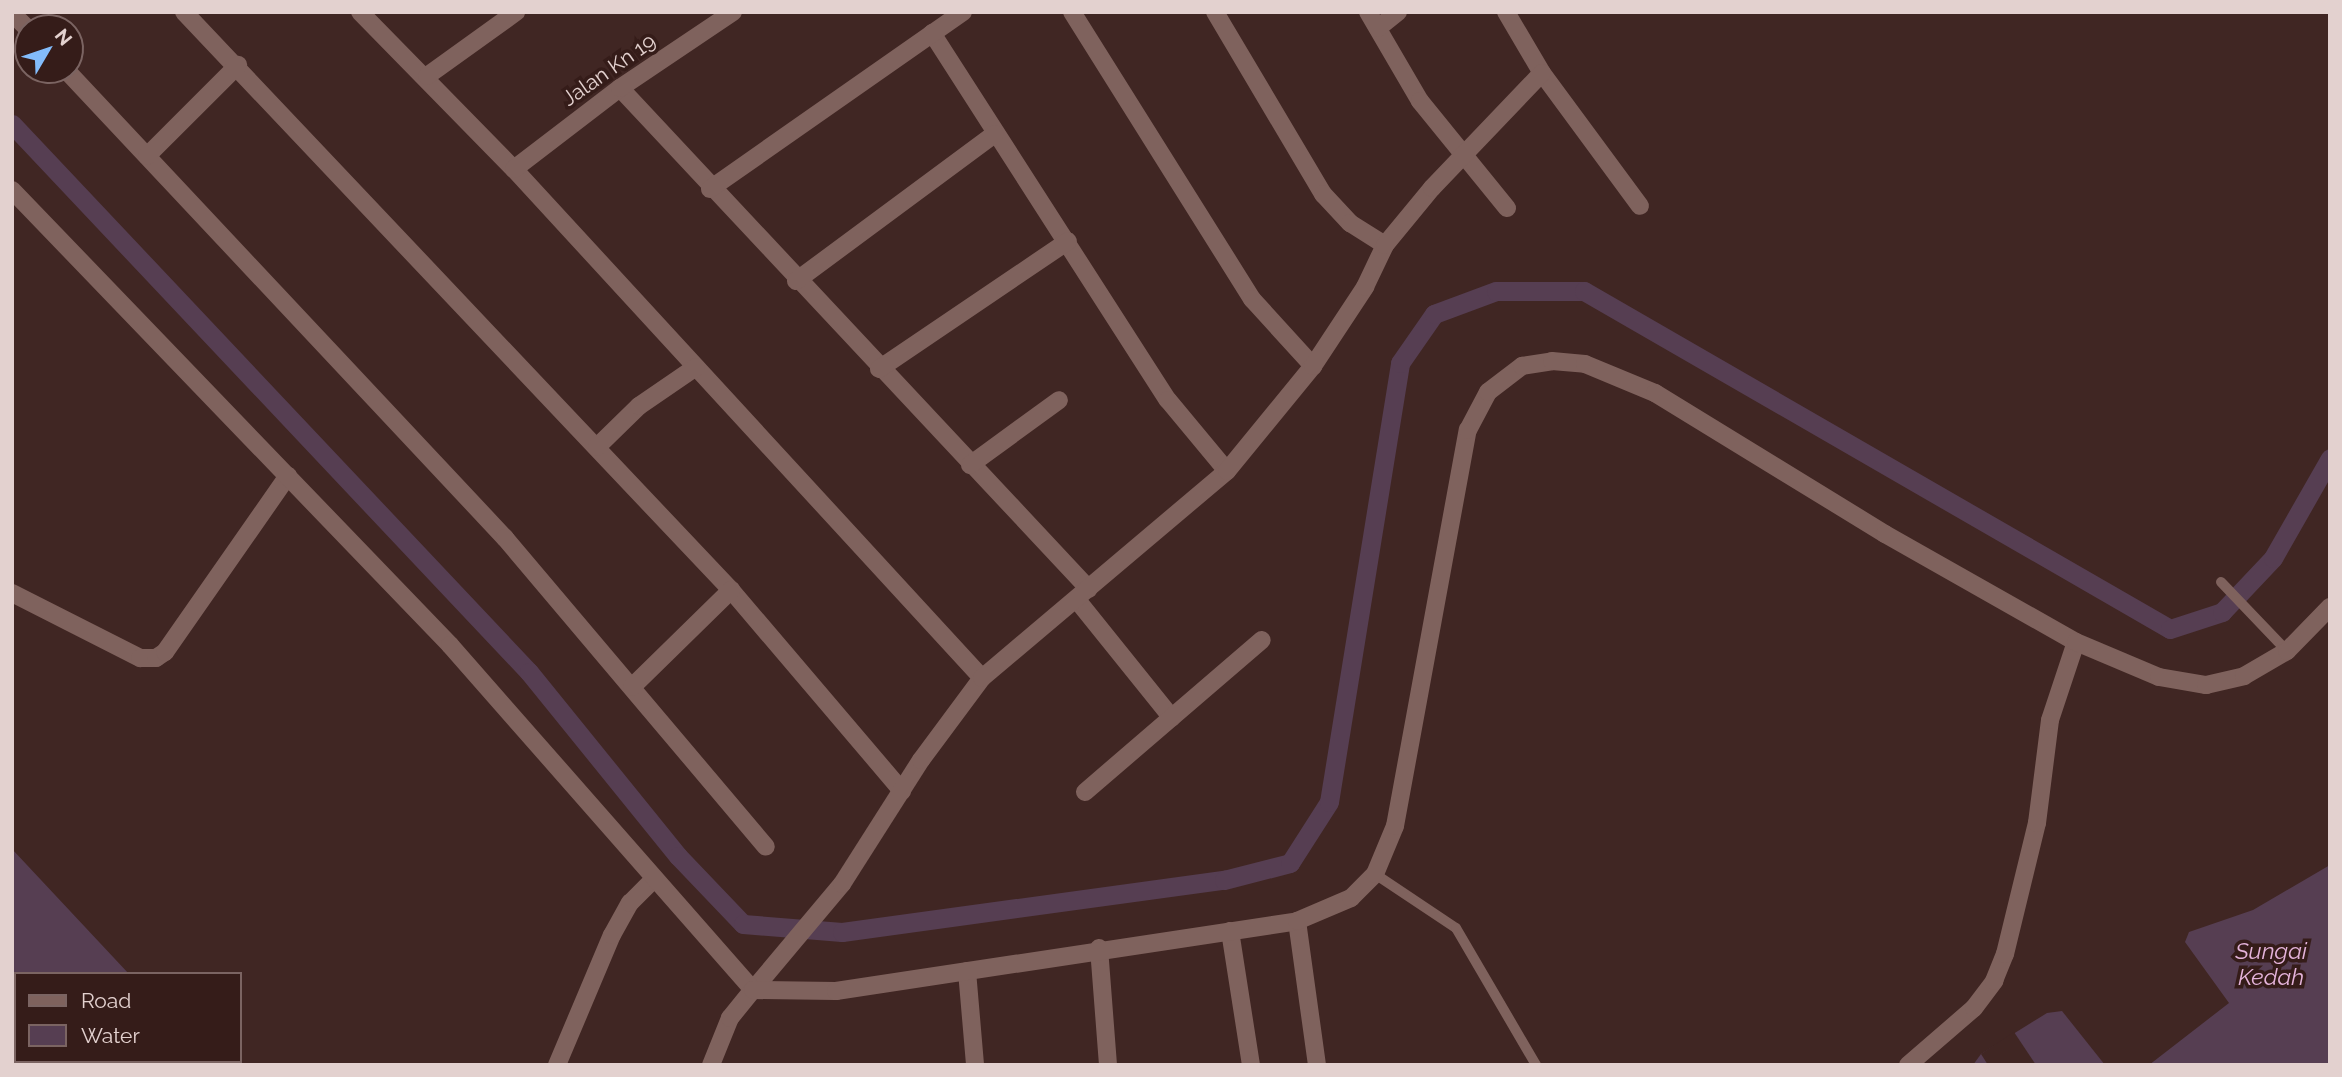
<!DOCTYPE html>
<html>
<head>
<meta charset="utf-8">
<style>
	body { margin:0 }
	#map { position:relative; width:2342px; height:1077px; overflow:hidden; background:#402623; font-family:Raleway,sans-serif }
	div>[style] { position:absolute }
	.water>* { inset:0; background:#563e52 }
	.pier>* { inset:0; background:#402623 }
	.canal>* { height:19px; margin:-9.5px; padding:0 9.5px; transform-origin:9.5px; border-radius:9.5px; background:#563e52 }
	.service>* { height:10px; margin:-5px; padding:0 5px; transform-origin:5px; border-radius:5px; background:#7f625d }
	.minor>* { height:18px; margin:-9px; padding:0 9px; transform-origin:9px; border-radius:9px; background:#7f625d }
	.tertiary>* { height:18px; margin:-9px; padding:0 9px; transform-origin:9px; border-radius:9px; background:#7f625d }
	.secondary>* { height:18px; margin:-9px; padding:0 9px; transform-origin:9px; border-radius:9px; background:#7f625d }
	span { translate:-50% -50%; white-space:nowrap; text-align:center; line-height:1.15; -webkit-text-stroke:7px #351c19; paint-order:stroke }
	.street-label { font-size:21px; color:#e3d1cf }
	.water-label { font-size:23px; color:#e4b3da; font-style:italic }
	.frame { position:absolute; inset:0; border:14px solid #e3d1cf; pointer-events:none }
	.legend { position:absolute; left:14px; top:972px; width:228px; height:91px; box-sizing:border-box; background:#351c19; border:2px solid #7b6462; margin:0; padding:9px 12px; list-style:none; font-size:21px; color:#e3d1cf }
	.legend li { display:flex; align-items:center; gap:14px; height:35px }
	.legend b { width:35px; border:2px solid #7b6462 }
	.north { position:absolute; left:14px; top:14px; width:70px; height:70px; box-sizing:border-box; background:#351c19; border:2px solid #7b6462; border-radius:50%; rotate:51deg; font-size:19px; font-weight:700; line-height:28px; text-align:center; color:#e3d1cf }
	.north::after { content:''; display:block; margin:auto; width:24px; height:32px; background:#83bcfb; clip-path:polygon(50% 0,100% 100%,50% 72%,0 100%) }
</style>
</head>
<body>
<div id="map">
	<div class="water">
		<i style="clip-path:polygon(12px 849px,129px 974px,16px 974px,16px 1061px,214px 1065px,12px 1065px)"></i>
		<i style="clip-path:polygon(2330px 865px,2330px 1065px,2149px 1065px,2229px 1003px,2185px 942px,2189px 932px,2253px 910px)"></i>
		<i style="clip-path:polygon(2062px 1011px,2105px 1065px,1973px 1065px,1981px 1054px,2047px 1013px)"></i>
	</div>
	<div class="pier">
		<i style="clip-path:polygon(2014px 1032px,2036px 1065px,1988px 1065px,1981px 1054px)"></i>
	</div>
	<div class="canal">
		<i style="left:12px;top:124px;width:753px;rotate:46.67deg"></i>
		<i style="left:529px;top:672px;width:237px;rotate:51deg"></i>
		<i style="left:678px;top:856px;width:94px;rotate:46.3deg"></i>
		<i style="left:743px;top:924px;width:99px;rotate:4.6deg"></i>
		<i style="left:842px;top:932px;width:386px;rotate:-7.8deg"></i>
		<i style="left:1224px;top:880px;width:68px;rotate:-14.4deg"></i>
		<i style="left:1290px;top:863px;width:72px;rotate:-57.4deg"></i>
		<i style="left:1329px;top:802px;width:445px;rotate:-80.8deg"></i>
		<i style="left:1400px;top:363px;width:60px;rotate:-55.2deg"></i>
		<i style="left:1434px;top:314px;width:66px;rotate:-20.4deg"></i>
		<i style="left:1496px;top:291px;width:88px"></i>
		<i style="left:1584px;top:291px;width:676px;rotate:29.98deg"></i>
		<i style="left:2170px;top:629px;width:55px;rotate:-18.1deg"></i>
		<i style="left:2222px;top:612px;width:74px;rotate:-46.6deg"></i>
		<i style="left:2273px;top:558px;width:115px;rotate:-60.3deg"></i>
	</div>
	<div class="service">
		<i style="left:2221px;top:582px;width:95px;rotate:46.3deg"></i>
		<i style="left:1375px;top:874px;width:97px;rotate:33.7deg"></i>
		<i style="left:1456px;top:928px;width:159px;rotate:59.7deg"></i>
	</div>
	<div class="minor">
		<i style="left:184px;top:12px;width:796px;rotate:46.58deg"></i>
		<i style="left:731px;top:590px;width:264px;rotate:49.6deg"></i>
		<i style="left:360px;top:12px;width:220px;rotate:45.6deg"></i>
		<i style="left:514px;top:169px;width:691px;rotate:47.4deg"></i>
		<i style="left:1072px;top:12px;width:339px;rotate:57.9deg"></i>
		<i style="left:1252px;top:299px;width:91px;rotate:47.7deg"></i>
		<i style="left:1215px;top:12px;width:212px;rotate:59.3deg"></i>
		<i style="left:1323px;top:194px;width:40px;rotate:47deg"></i>
		<i style="left:1350px;top:223px;width:41px;rotate:32.2deg"></i>
		<i style="left:1368px;top:12px;width:103px;rotate:59.7deg"></i>
		<i style="left:1420px;top:101px;width:138px;rotate:50.9deg"></i>
		<i style="left:1506px;top:12px;width:71px;rotate:59.5deg"></i>
		<i style="left:1542px;top:73px;width:165px;rotate:53.6deg"></i>
		<i style="left:12px;top:13px;width:23px;rotate:45deg"></i>
		<i style="left:1378px;top:28px;width:26px;rotate:-39deg"></i>
		<i style="left:932px;top:33px;width:436px;rotate:57.3deg"></i>
		<i style="left:1168px;top:400px;width:92px;rotate:50.3deg"></i>
		<i style="left:66px;top:70px;width:642px;rotate:46.83deg"></i>
		<i style="left:505px;top:538px;width:404px;rotate:49.8deg"></i>
		<i style="left:427px;top:76px;width:110px;rotate:-35.7deg"></i>
		<i style="left:620px;top:88px;width:686px;rotate:46.89deg"></i>
		<i style="left:147px;top:156px;width:129px;rotate:-45deg"></i>
		<i style="left:514px;top:169px;width:133px;rotate:-37.4deg"></i>
		<i style="left:620px;top:88px;width:136px;rotate:-33.9deg"></i>
		<i style="left:710px;top:189px;width:309px;rotate:-35deg"></i>
		<i style="left:796px;top:281px;width:247px;rotate:-36.5deg"></i>
		<i style="left:879px;top:369px;width:228px;rotate:-34.1deg"></i>
		<i style="left:597px;top:447px;width:59px;rotate:-44.3deg"></i>
		<i style="left:639px;top:406px;width:69px;rotate:-34.4deg"></i>
		<i style="left:970px;top:465px;width:110px;rotate:-36.1deg"></i>
		<i style="left:12px;top:593px;width:144px;rotate:26.9deg"></i>
		<i style="left:140px;top:658px;width:16px"></i>
		<i style="left:156px;top:658px;width:11px;rotate:-34deg"></i>
		<i style="left:165px;top:652px;width:215px;rotate:-55.1deg"></i>
		<i style="left:1077px;top:600px;width:151px;rotate:51.2deg"></i>
		<i style="left:632px;top:687px;width:139px;rotate:-44.4deg"></i>
		<i style="left:1085px;top:792px;width:233px;rotate:-40.7deg"></i>
		<i style="left:1297px;top:921px;width:145px;rotate:82.1deg"></i>
		<i style="left:1230px;top:931px;width:136px;rotate:81.1deg"></i>
		<i style="left:1099px;top:948px;width:117px;rotate:85.6deg"></i>
		<i style="left:967px;top:971px;width:94px;rotate:85.1deg"></i>
		<i style="left:753px;top:990px;width:138px;rotate:-50deg"></i>
		<i style="left:842px;top:884px;width:147px;rotate:-57.5deg"></i>
		<i style="left:921px;top:760px;width:102px;rotate:-53.4deg"></i>
		<i style="left:982px;top:678px;width:321px;rotate:-40.2deg"></i>
		<i style="left:1227px;top:471px;width:136px;rotate:-50.7deg"></i>
		<i style="left:1313px;top:366px;width:95px;rotate:-56.6deg"></i>
		<i style="left:1365px;top:287px;width:47px;rotate:-64.5deg"></i>
		<i style="left:1385px;top:245px;width:74px;rotate:-50.5deg"></i>
		<i style="left:1432px;top:188px;width:159px;rotate:-46.3deg"></i>
		<i style="left:557px;top:1065px;width:141px;rotate:-67.1deg"></i>
		<i style="left:612px;top:935px;width:37px;rotate:-61deg"></i>
		<i style="left:630px;top:903px;width:33px;rotate:-45deg"></i>
		<i style="left:1908px;top:1065px;width:87px;rotate:-40.8deg"></i>
		<i style="left:1974px;top:1008px;width:34px;rotate:-53deg"></i>
		<i style="left:1994px;top:981px;width:29px;rotate:-68deg"></i>
		<i style="left:2005px;top:954px;width:135px;rotate:-76.3deg"></i>
		<i style="left:2037px;top:823px;width:104px;rotate:-82.8deg"></i>
		<i style="left:2050px;top:720px;width:82px;rotate:-71.6deg"></i>
	</div>
	<div class="tertiary">
		<i style="left:12px;top:190px;width:632px;rotate:46.09deg"></i>
		<i style="left:450px;top:645px;width:459px;rotate:48.7deg"></i>
	</div>
	<div class="secondary">
		<i style="left:711px;top:1065px;width:51px;rotate:-68deg"></i>
		<i style="left:730px;top:1018px;width:36px;rotate:-51deg"></i>
		<i style="left:753px;top:990px;width:83px;rotate:0.7deg"></i>
		<i style="left:836px;top:991px;width:466px;rotate:-8.6deg"></i>
		<i style="left:1297px;top:921px;width:59px;rotate:-23.1deg"></i>
		<i style="left:1351px;top:898px;width:34px;rotate:-45deg"></i>
		<i style="left:1375px;top:874px;width:52px;rotate:-67.4deg"></i>
		<i style="left:1395px;top:826px;width:403px;rotate:-79.6deg"></i>
		<i style="left:1468px;top:430px;width:43px;rotate:-62.2deg"></i>
		<i style="left:1488px;top:392px;width:43px;rotate:-37.4deg"></i>
		<i style="left:1522px;top:366px;width:30px;rotate:-9deg"></i>
		<i style="left:1552px;top:361px;width:33px;rotate:5deg"></i>
		<i style="left:1585px;top:364px;width:76px;rotate:22.5deg"></i>
		<i style="left:1655px;top:393px;width:270px;rotate:31.5deg"></i>
		<i style="left:1885px;top:534px;width:219px;rotate:29.5deg"></i>
		<i style="left:2076px;top:642px;width:90px;rotate:22.9deg"></i>
		<i style="left:2159px;top:677px;width:48px;rotate:9.7deg"></i>
		<i style="left:2206px;top:685px;width:39px;rotate:-13deg"></i>
		<i style="left:2244px;top:676px;width:50px;rotate:-30.2deg"></i>
		<i style="left:2287px;top:651px;width:62px;rotate:-45.7deg"></i>
	</div>
	<div class="street-label">
		<span style="left:609px;top:70px;rotate:-35deg">Jalan Kn 19</span>
	</div>
	<div class="water-label">
		<span style="left:2271px;top:964px">Sungai<br>Kedah</span>
	</div>
	<div class="frame"></div>
	<ul class="legend">
	<li><b style="height:9px;background:#7f625d"></b>Road</li>
	<li><b style="height:19px;background:#563e52"></b>Water</li>
	</ul>
	<div class="north">N</div>
</div>
</body>
</html>
